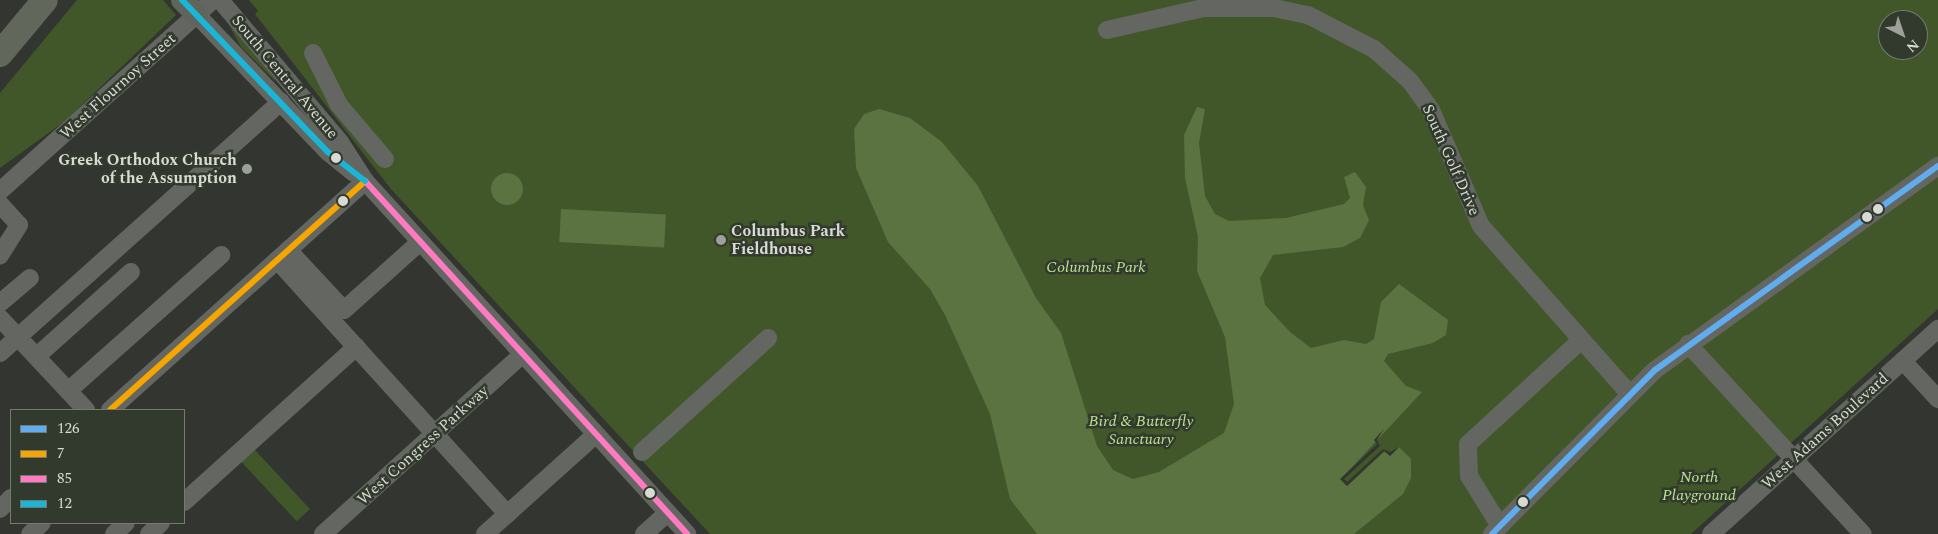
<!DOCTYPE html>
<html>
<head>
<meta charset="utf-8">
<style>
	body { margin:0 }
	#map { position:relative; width:1938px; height:534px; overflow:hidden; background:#333630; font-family:Spectral,serif }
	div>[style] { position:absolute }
	.green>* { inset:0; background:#41572a; transform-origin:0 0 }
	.water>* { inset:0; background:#5a7341; transform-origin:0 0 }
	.round { border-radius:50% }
	.pier>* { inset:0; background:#333630 }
	.minor>* { height:18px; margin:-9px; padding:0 9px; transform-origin:9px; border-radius:9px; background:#646661 }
	.major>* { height:22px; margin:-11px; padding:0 11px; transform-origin:11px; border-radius:11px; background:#60655c }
	.highway>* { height:26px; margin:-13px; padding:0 13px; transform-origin:13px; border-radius:13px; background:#62675c }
	.bus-1>* { height:6px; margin:-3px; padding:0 3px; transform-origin:3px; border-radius:3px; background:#60acee }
	.bus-2>* { height:6px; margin:-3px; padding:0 3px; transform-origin:3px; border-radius:3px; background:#f7a600 }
	.bus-3>* { height:6px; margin:-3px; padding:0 3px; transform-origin:3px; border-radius:3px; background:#fe7ac1 }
	.bus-4>* { height:6px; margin:-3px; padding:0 3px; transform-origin:3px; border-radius:3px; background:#1ab6d8 }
	.dots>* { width:14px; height:14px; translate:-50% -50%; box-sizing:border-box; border:2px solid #32392d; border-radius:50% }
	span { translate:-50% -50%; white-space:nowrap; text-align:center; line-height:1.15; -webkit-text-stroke:5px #32392d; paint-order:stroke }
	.street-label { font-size:16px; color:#d7dbd4 }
	.poi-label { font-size:16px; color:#d7dbd4; font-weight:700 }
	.right { translate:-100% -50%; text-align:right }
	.left { translate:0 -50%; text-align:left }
	.park-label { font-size:16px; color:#b9e291; font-style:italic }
	.legend { position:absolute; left:10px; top:409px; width:175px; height:115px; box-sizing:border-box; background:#32392d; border:1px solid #747a70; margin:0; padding:6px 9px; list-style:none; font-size:15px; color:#d7dbd4 }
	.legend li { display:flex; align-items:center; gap:10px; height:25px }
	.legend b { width:25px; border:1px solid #747a70 }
	.north { position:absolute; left:1878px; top:10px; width:50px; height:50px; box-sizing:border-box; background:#32392d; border:1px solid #747a70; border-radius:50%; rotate:139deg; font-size:14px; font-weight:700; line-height:20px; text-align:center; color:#d7dbd4 }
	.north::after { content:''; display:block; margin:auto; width:18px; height:22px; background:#9ea19b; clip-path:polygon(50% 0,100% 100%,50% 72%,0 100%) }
</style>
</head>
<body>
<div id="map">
	<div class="green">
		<i style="clip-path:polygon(77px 0,163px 0,176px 15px,65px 121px,0 168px,0 93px)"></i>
		<i style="clip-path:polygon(evenodd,249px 0,1938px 0,1938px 309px,1691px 534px,710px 534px,391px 189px,255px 14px,258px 11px,249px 0,1888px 20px,1918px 20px,1918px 50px,1888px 50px,1888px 20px)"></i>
		<i style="clip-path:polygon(228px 23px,275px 79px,274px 80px,241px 47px)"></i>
		<i style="left:254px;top:449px;width:82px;height:18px;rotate:47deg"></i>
	</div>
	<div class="water">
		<i style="clip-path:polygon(1197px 107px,1205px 109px,1199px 143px,1205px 196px,1215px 214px,1229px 221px,1286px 218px,1344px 204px,1350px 198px,1344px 177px,1355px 172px,1366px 187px,1363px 205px,1369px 220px,1360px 238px,1343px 247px,1273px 255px,1260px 278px,1265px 305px,1290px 332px,1311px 348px,1344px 340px,1366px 344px,1374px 339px,1381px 302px,1399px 284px,1448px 320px,1446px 335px,1433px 343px,1388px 354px,1384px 361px,1406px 386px,1422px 392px,1341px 479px,1347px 486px,1385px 451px,1390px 456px,1399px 447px,1411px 459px,1411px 478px,1403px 494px,1354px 534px,1037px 534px,1010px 499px,990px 414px,945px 315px,930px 289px,888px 242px,856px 168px,854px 129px,864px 114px,879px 109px,910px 118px,942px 142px,978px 186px,1036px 298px,1061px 333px,1097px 446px,1113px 470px,1133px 479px,1159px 472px,1224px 433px,1234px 404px,1225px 337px,1197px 271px,1198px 237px,1185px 178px,1184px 135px)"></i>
		<i class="round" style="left:491px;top:173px;width:32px;height:32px"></i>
		<i style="left:561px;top:209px;width:105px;height:33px;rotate:3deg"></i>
	</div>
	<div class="pier">
		<i style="clip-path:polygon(1384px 429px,1377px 440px,1380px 446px,1344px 479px,1347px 482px,1383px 449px,1390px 452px,1399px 447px,1390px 456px,1384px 451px,1347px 486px,1340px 479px,1377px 444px,1374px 440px)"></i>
	</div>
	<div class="minor">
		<i style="left:220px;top:0;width:186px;rotate:49.8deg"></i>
		<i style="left:340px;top:142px;width:46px;rotate:57.3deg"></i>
		<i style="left:365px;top:181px;width:478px;rotate:47.6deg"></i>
		<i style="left:197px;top:15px;width:190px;rotate:46.3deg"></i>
		<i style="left:328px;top:152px;width:33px;rotate:39deg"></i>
		<i style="left:1107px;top:30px;width:98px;rotate:-12.9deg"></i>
		<i style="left:1203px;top:8px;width:71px"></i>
		<i style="left:1274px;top:8px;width:35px;rotate:12deg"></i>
		<i style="left:1308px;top:15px;width:74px;rotate:27.3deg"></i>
		<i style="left:1374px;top:49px;width:48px;rotate:41.6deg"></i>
		<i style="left:1410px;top:81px;width:36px;rotate:54deg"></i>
		<i style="left:1431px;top:110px;width:126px;rotate:66.7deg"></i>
		<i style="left:1481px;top:226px;width:223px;rotate:48.5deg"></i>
		<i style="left:313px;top:53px;width:58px;rotate:63.4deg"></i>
		<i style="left:339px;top:105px;width:71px;rotate:49.6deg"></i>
		<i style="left:0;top:191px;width:286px;rotate:-41.9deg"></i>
		<i style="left:0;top:204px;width:28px;rotate:48deg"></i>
		<i style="left:19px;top:225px;width:36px;rotate:122deg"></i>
		<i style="left:288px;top:250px;width:82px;rotate:47deg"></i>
		<i style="left:344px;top:310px;width:102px;rotate:-41.8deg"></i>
		<i style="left:277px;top:260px;width:343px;rotate:47.8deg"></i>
		<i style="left:0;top:303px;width:39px;rotate:-40deg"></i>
		<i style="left:0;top:318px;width:126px;rotate:46.9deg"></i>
		<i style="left:1688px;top:344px;width:258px;rotate:47.4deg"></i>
		<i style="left:0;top:353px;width:377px;rotate:-41.8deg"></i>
		<i style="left:37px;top:356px;width:126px;rotate:-41.8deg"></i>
		<i style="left:1903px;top:361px;width:52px;rotate:47.4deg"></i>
		<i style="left:68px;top:391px;width:205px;rotate:-41.6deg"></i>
		<i style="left:110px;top:410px;width:343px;rotate:-41.9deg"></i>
		<i style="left:642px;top:452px;width:170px;rotate:-42.1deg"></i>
		<i style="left:184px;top:502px;width:232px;rotate:-42deg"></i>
		<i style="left:0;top:509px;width:16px;rotate:-45deg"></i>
		<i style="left:1500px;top:526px;width:59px;rotate:-121.8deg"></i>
		<i style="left:1469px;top:476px;width:32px;rotate:-92deg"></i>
		<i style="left:1468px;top:444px;width:154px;rotate:-42.6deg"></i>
		<i style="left:30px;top:534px;width:16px;rotate:-43deg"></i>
		<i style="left:114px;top:534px;width:16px;rotate:-43deg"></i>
		<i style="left:149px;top:534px;width:16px;rotate:-43deg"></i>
		<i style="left:323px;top:534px;width:268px;rotate:-42deg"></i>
		<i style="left:485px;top:534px;width:148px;rotate:-42deg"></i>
		<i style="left:644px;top:534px;width:31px;rotate:-42deg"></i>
		<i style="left:1492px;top:534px;width:231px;rotate:-45.2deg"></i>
		<i style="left:1655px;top:370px;width:349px;rotate:-35.8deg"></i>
		<i style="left:1711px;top:534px;width:306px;rotate:-42.1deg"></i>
	</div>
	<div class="major">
		<i style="left:182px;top:0;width:21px;rotate:45deg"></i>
	</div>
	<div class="highway">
		<i style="left:0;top:54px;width:70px;rotate:-50.2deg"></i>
	</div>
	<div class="bus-1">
		<i style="left:1492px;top:534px;width:231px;rotate:-45.2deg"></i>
		<i style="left:1655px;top:370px;width:349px;rotate:-35.8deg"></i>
	</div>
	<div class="bus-2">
		<i style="left:110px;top:410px;width:343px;rotate:-41.9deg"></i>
	</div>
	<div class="bus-3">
		<i style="left:365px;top:181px;width:478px;rotate:47.6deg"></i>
	</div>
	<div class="bus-4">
		<i style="left:182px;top:0;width:211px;rotate:46.2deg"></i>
		<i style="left:328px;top:152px;width:47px;rotate:38.1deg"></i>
	</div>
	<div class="dots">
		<i style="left:336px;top:158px;background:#d7dbd4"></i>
		<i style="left:247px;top:169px;background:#9ea19b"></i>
		<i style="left:343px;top:201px;background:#d7dbd4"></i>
		<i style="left:1878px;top:209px;background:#d7dbd4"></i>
		<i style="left:1867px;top:217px;background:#d7dbd4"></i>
		<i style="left:721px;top:240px;background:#9ea19b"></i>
		<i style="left:650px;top:493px;background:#d7dbd4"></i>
		<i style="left:1523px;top:502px;background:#d7dbd4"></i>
	</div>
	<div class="street-label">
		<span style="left:285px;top:77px;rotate:50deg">South Central Avenue</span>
		<span style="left:118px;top:86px;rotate:-42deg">West Flournoy Street</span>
		<span style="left:1451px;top:160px;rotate:66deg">South Golf Drive</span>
		<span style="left:1825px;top:431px;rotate:-42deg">West Adams Boulevard</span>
		<span style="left:423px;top:445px;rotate:-42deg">West Congress Parkway</span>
	</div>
	<div class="poi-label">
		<span class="right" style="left:237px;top:169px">Greek Orthodox Church<br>of the Assumption</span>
		<span class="left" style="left:731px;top:240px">Columbus Park<br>Fieldhouse</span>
	</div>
	<div class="park-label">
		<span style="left:1096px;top:267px">Columbus Park</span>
		<span style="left:1141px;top:430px">Bird &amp; Butterfly<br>Sanctuary</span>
		<span style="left:1699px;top:486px">North<br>Playground</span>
	</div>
	<ul class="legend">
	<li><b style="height:6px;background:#60acee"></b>126</li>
	<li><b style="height:6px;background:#f7a600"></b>7</li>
	<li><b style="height:6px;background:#fe7ac1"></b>85</li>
	<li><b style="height:6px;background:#1ab6d8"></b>12</li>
	</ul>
	<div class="north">N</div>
</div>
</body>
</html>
